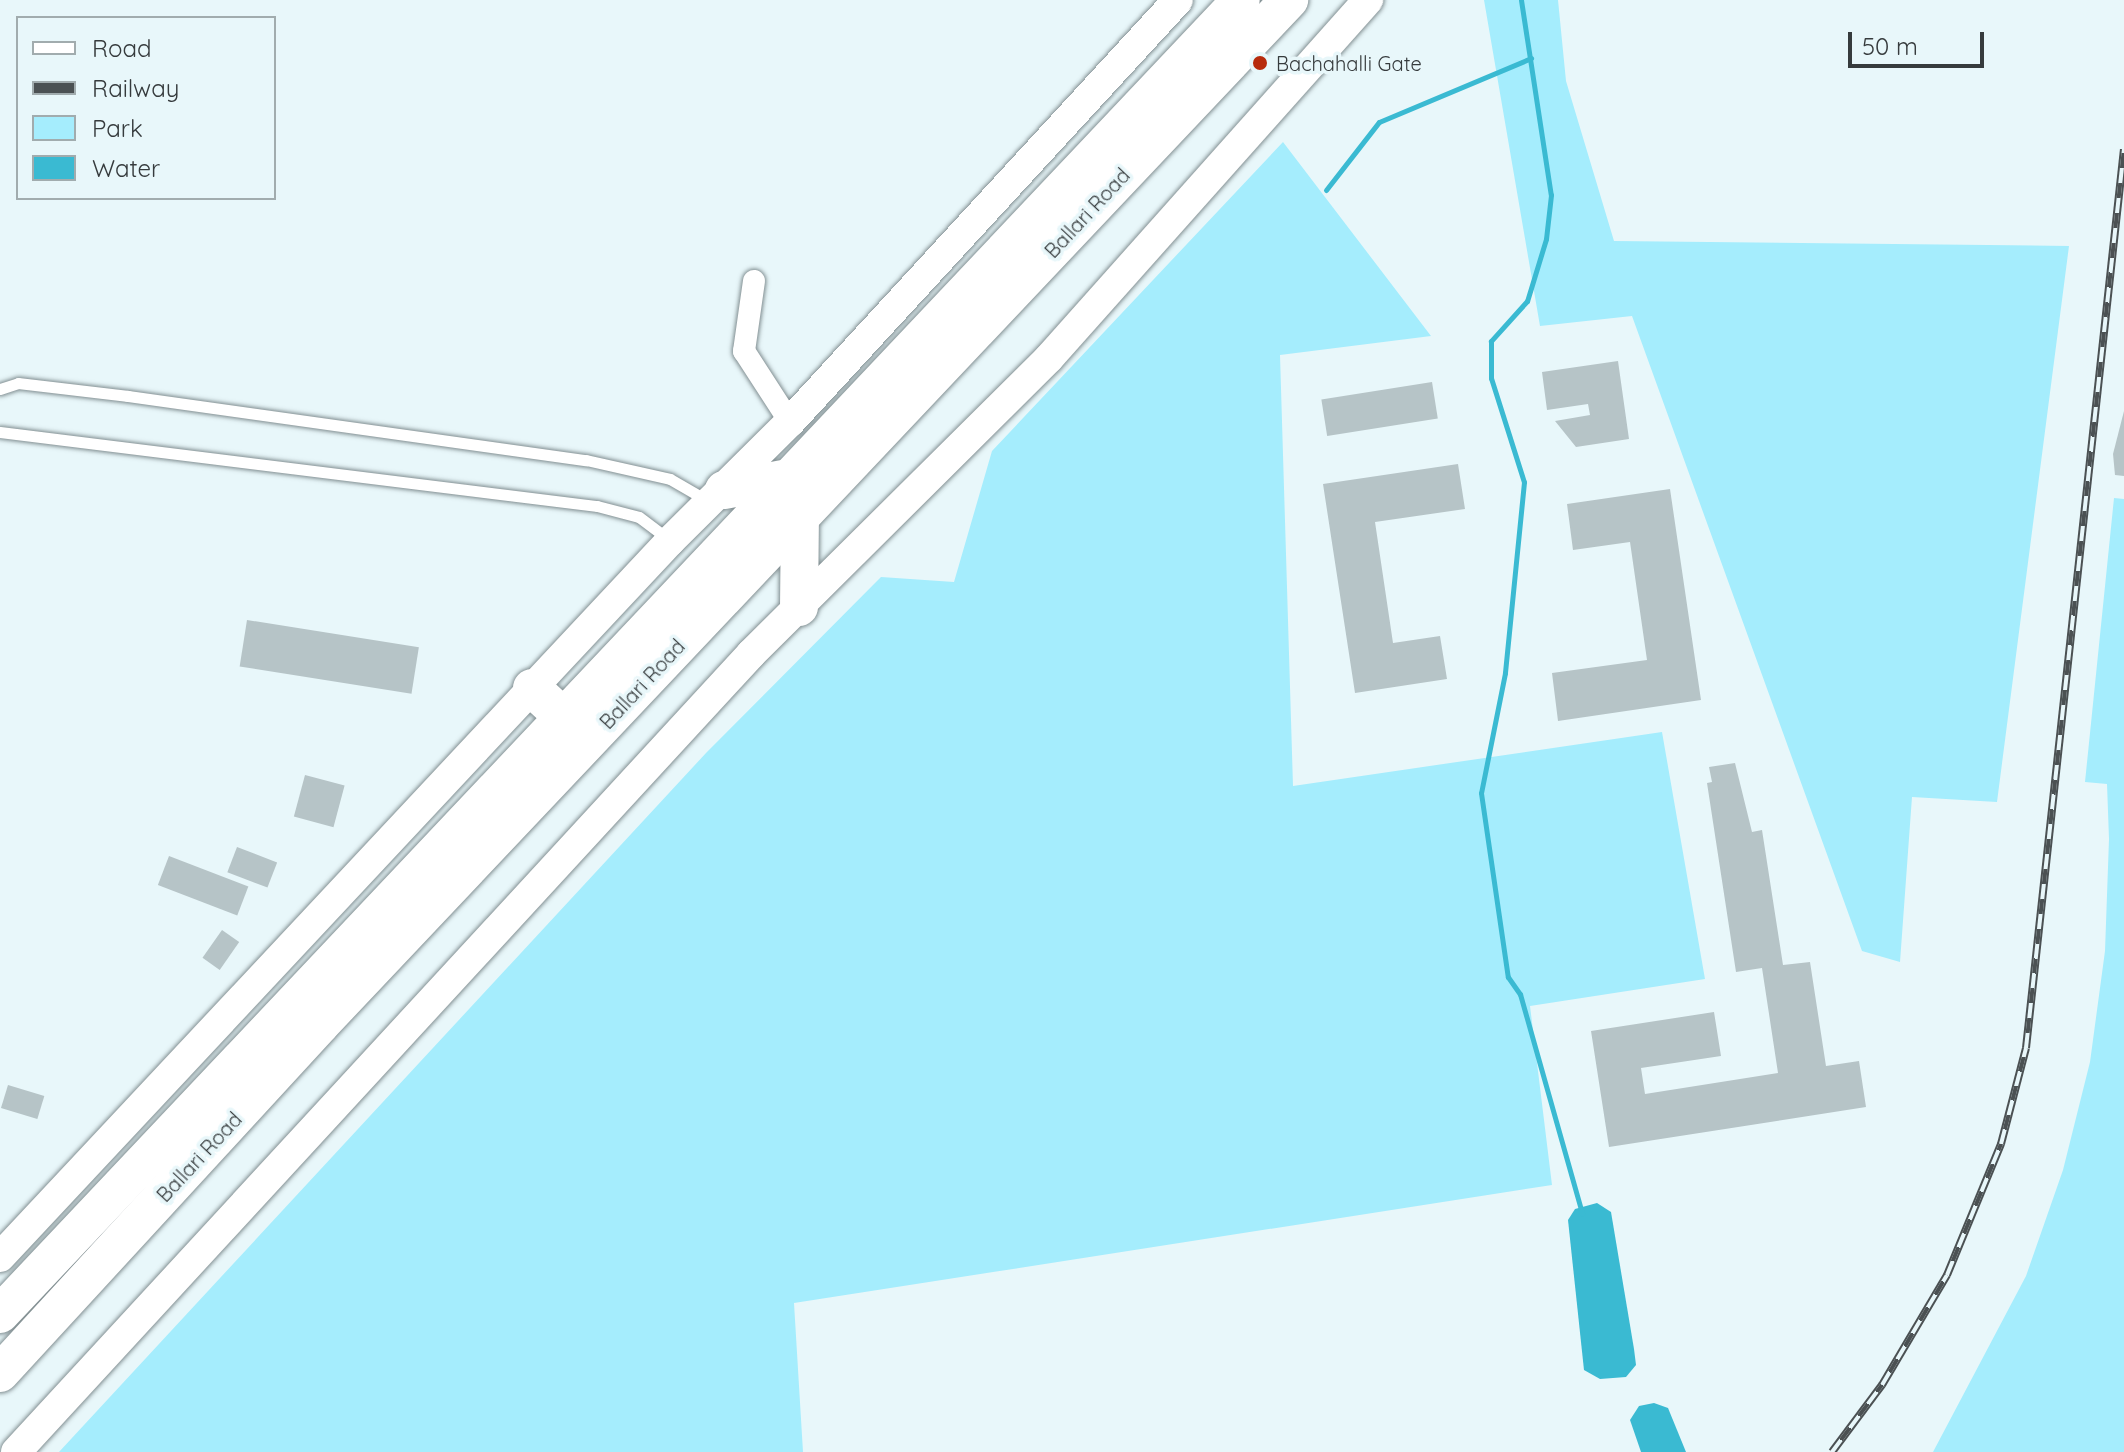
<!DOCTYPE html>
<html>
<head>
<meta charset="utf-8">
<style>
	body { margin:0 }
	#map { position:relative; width:2124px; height:1452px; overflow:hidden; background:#e8f7fa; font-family:Quicksand,sans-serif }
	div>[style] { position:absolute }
	.green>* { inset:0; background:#a5edfd }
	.water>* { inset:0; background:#3abad2 }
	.stream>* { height:5px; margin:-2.5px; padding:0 2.5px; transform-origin:2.5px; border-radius:2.5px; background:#3abad2 }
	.building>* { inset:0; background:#b6c4c7; transform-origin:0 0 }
	.roads { filter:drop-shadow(0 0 2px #828f92) drop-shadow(0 0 2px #828f92) }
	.lane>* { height:11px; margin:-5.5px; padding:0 5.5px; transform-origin:5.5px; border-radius:5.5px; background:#fff }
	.street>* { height:22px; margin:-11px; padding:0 11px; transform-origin:11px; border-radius:11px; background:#fff }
	.secondary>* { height:30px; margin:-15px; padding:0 15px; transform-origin:15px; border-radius:15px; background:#fff }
	.highway>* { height:38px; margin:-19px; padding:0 19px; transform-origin:19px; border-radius:19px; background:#fff }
	.rail>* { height:8px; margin-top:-4px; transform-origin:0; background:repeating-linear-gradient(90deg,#e8f7fa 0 15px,#4b5153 0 30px); box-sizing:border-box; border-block:2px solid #4b5153 }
	.dots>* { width:22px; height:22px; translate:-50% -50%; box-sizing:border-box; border:4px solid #e8f7fa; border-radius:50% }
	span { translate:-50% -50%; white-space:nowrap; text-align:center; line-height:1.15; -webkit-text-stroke:7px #e8f7fa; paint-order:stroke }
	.poi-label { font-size:20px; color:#363b3d }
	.left { translate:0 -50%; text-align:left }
	.street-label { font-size:20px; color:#363b3d }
	.legend { position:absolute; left:16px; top:16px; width:260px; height:184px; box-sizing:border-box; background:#e8f7fa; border:2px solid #a1acae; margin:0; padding:10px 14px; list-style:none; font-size:24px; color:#363b3d }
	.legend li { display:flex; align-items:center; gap:16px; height:40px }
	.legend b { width:40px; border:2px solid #a1acae }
	.scale { position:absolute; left:1848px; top:32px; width:136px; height:36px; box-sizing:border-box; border:4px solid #363b3d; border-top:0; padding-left:10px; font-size:24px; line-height:28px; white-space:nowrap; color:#363b3d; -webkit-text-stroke:6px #e8f7fa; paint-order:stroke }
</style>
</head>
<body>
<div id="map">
	<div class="green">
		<i style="clip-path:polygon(1484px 0,1558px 0,1566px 81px,1614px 241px,2069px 246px,1997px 802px,1912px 797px,1900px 962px,1862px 951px,1632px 316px,1540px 326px)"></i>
		<i style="clip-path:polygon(1283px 142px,1431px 336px,1280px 355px,1293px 786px,1662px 732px,1705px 979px,1530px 1006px,1552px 1185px,794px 1303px,803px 1452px,59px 1452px,706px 753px,881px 577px,954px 582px,992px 451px)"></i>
		<i style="clip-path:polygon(2114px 498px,2124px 499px,2124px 1452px,1933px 1452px,2026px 1276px,2063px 1170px,2090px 1062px,2105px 951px,2109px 839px,2107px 784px,2085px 782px)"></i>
	</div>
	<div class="water">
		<i style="clip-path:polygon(1597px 1203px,1611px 1212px,1634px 1349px,1636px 1365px,1626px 1377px,1600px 1379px,1584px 1370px,1568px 1220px,1575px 1209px)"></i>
		<i style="clip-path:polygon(1654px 1403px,1668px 1408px,1686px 1452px,1641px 1452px,1630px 1420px,1639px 1406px)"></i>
	</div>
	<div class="stream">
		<i style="left:1521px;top:0;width:197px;rotate:81.3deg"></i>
		<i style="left:1551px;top:195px;width:44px;rotate:96.5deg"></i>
		<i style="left:1546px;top:239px;width:65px;rotate:107deg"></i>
		<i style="left:1527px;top:301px;width:54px;rotate:132deg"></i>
		<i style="left:1491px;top:341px;width:37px;rotate:90deg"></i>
		<i style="left:1491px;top:378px;width:109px;rotate:72.4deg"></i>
		<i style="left:1524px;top:482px;width:192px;rotate:95.7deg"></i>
		<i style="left:1505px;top:673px;width:122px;rotate:101.3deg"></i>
		<i style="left:1481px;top:793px;width:186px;rotate:81.7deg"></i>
		<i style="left:1508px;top:977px;width:21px;rotate:55deg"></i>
		<i style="left:1520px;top:994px;width:228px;rotate:74.2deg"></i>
		<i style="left:1326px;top:190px;width:86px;rotate:-52.1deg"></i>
		<i style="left:1379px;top:122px;width:165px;rotate:-22.8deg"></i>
	</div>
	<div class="building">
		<i style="clip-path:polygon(1618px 361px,1629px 439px,1576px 447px,1555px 421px,1590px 415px,1588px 404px,1547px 410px,1542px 372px)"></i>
		<i style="left:1432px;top:382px;width:37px;height:112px;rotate:81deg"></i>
		<i style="clip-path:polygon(2124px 411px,2124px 476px,2115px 475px,2113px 454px)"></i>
		<i style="clip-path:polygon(1458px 464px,1465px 509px,1375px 522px,1393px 643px,1440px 636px,1447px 679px,1355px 693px,1323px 484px)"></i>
		<i style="clip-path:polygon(1670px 489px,1701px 700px,1558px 721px,1552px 673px,1647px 660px,1630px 542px,1573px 550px,1567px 504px)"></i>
		<i style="left:247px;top:620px;width:174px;height:47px;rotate:9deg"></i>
		<i style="clip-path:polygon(1735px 763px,1752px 832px,1762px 830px,1783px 965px,1810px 962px,1826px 1066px,1859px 1061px,1866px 1107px,1609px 1147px,1591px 1031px,1714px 1012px,1721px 1056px,1641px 1068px,1645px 1094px,1778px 1073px,1762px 968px,1736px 972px,1707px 783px,1712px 782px,1709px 767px)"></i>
		<i style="left:305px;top:775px;width:41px;height:43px;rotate:15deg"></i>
		<i style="left:237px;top:847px;width:43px;height:27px;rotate:21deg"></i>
		<i style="left:169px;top:856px;width:85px;height:31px;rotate:21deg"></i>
		<i style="left:222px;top:930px;width:21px;height:34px;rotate:35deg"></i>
		<i style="left:8px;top:1085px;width:38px;height:24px;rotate:17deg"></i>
	</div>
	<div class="roads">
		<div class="lane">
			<i style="left:0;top:389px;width:19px;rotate:-18deg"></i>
			<i style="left:18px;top:383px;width:111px;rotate:6.7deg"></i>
			<i style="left:128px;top:396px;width:462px;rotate:8deg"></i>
			<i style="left:586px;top:460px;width:86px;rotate:12.7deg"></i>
			<i style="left:670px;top:479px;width:44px;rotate:30.1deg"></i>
			<i style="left:0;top:432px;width:602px;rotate:7.07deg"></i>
			<i style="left:597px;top:506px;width:43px;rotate:14.7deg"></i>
			<i style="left:639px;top:517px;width:38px;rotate:37deg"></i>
		</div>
		<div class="street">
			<i style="left:754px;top:281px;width:71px;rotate:98.1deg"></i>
			<i style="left:744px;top:351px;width:85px;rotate:57.1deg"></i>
		</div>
		<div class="secondary">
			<i style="left:0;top:1257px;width:981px;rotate:-46.9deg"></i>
			<i style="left:670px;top:541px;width:169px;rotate:-44.8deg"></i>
			<i style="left:790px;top:422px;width:573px;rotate:-47.4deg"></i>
			<i style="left:16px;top:1452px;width:1085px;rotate:-47.35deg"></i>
			<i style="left:751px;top:654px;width:420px;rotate:-44.8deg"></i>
			<i style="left:1049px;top:358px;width:480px;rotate:-48.3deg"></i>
		</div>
		<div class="highway">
			<i style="left:724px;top:490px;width:59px;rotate:-10.7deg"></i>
			<i style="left:799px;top:607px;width:91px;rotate:-89.4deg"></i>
			<i style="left:532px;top:688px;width:41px;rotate:43deg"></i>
			<i style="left:0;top:1314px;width:1807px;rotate:-46.64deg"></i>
			<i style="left:0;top:1373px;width:473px;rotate:-47.4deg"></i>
			<i style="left:320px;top:1025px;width:1411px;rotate:-46.61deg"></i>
		</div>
	</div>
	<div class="rail">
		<i style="left:1832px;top:1452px;width:84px;rotate:-53.3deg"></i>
		<i style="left:1882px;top:1385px;width:128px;rotate:-59.4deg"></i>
		<i style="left:1947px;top:1275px;width:142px;rotate:-67.6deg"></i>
		<i style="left:2001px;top:1144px;width:99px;rotate:-75.4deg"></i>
		<i style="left:2026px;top:1048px;width:904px;rotate:-83.78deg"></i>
	</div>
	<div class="dots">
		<i style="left:1260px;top:63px;background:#b72b0d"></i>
	</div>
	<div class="poi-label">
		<span class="left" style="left:1276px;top:63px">Bachahalli Gate</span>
	</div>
	<div class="street-label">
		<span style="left:1087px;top:213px;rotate:-47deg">Ballari Road</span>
		<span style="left:642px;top:684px;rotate:-47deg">Ballari Road</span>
		<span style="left:199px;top:1157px;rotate:-47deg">Ballari Road</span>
	</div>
	<ul class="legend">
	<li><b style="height:10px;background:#fff"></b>Road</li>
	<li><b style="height:10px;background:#4b5153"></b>Railway</li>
	<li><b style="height:22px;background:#a5edfd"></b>Park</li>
	<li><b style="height:22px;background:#3abad2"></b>Water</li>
	</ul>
	<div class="scale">50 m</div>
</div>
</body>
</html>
